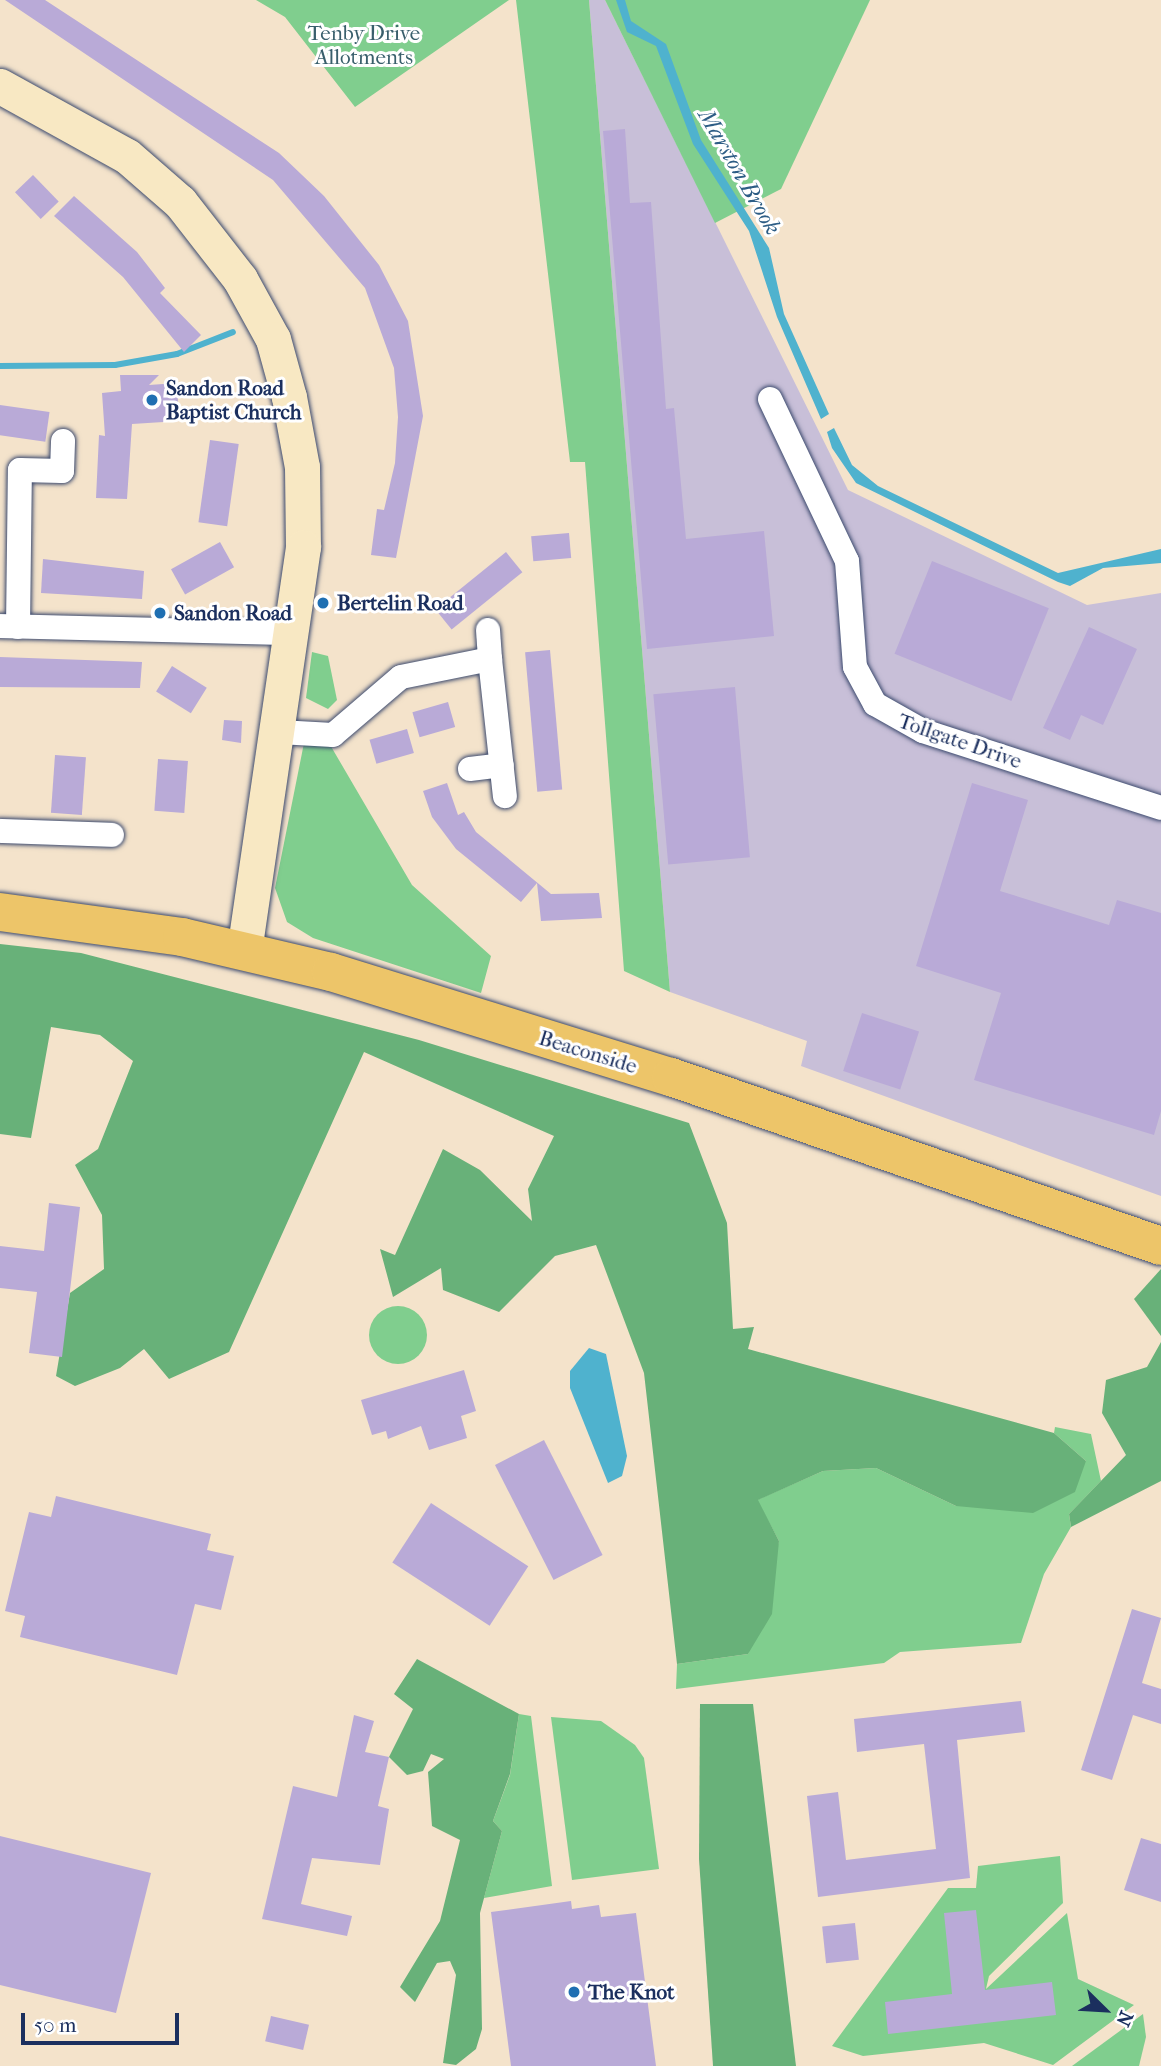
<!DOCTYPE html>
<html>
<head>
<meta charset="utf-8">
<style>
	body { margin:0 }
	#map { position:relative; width:1161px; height:2066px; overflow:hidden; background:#f4e3cb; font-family:"IM FELL French Canon",serif }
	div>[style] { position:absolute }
	.industrial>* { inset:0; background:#c8bfd8 }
	.green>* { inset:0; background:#80ce8e }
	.round { border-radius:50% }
	.forest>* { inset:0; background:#68b179 }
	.water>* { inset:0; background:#4fb2ce }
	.stream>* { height:6px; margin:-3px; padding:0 3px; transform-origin:3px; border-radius:3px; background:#4fb2ce }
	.building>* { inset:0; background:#b9aad7; transform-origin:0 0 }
	.roads { filter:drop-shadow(0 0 2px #3c4a6e) drop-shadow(0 0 2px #3c4a6e) }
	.street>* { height:24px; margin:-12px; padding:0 12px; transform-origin:12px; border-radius:12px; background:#fff }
	.secondary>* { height:35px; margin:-17.5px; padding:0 17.5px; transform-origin:17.5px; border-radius:17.5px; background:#f8e8c3 }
	.highway>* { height:38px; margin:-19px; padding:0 19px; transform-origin:19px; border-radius:19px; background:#edc569 }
	.dots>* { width:19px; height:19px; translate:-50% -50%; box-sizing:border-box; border:4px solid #fff; border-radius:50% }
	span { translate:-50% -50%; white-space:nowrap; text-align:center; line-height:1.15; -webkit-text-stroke:6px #fff; paint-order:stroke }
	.park-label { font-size:21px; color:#395f6c }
	.poi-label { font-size:21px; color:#1b2f5e; font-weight:700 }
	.left { translate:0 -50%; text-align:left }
	.street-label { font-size:21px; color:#1b2f5e }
	.water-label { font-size:23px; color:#2d5d85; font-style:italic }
	.north { position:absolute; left:1070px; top:1975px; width:70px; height:70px; -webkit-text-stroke:5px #fff; paint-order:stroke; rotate:114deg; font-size:19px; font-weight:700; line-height:28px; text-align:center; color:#1b2f5e }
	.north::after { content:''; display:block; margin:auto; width:24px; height:32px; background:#1b2f5e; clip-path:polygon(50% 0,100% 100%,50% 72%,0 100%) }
	.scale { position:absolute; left:21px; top:2013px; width:158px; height:32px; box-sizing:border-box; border:4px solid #1b2f5e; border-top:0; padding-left:9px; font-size:21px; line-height:24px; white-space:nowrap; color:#1b2f5e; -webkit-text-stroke:5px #fff; paint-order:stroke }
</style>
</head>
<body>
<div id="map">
	<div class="industrial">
		<i style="clip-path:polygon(589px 0,605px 0,848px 490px,1087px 605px,1161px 593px,1161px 1196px,801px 1066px,807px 1041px,670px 992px)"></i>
	</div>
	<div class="green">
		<i style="clip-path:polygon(256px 0,509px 0,355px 107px,285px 17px)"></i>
		<i style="clip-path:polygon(516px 0,589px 0,670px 992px,624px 971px,585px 462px,570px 462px)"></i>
		<i style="clip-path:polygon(605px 0,870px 0,781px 189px,715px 223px)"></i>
		<i style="clip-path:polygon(312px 652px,328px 656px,337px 700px,328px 709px,306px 698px)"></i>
		<i style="clip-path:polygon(304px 743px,329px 743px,412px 885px,491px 956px,481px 993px,313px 938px,287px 922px,275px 888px)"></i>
		<i class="round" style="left:369px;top:1306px;width:58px;height:58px"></i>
		<i style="clip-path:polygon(1055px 1427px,1091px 1434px,1101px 1481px,1069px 1514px,1071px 1527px,1044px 1574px,1021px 1643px,900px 1652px,884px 1663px,676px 1689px,677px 1664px,748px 1654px,779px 1541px,757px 1500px,823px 1471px,876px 1468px,956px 1506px,1086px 1461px,1054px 1433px)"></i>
		<i style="clip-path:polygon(519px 1714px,531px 1716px,552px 1886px,484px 1898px,502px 1831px,493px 1821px,510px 1775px)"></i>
		<i style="clip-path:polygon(551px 1717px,601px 1721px,635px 1745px,644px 1758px,659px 1869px,572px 1880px)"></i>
		<i style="clip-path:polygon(1060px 1856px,1063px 1903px,989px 1976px,986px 1989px,1067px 1913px,1078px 1979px,1134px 2005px,1053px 2065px,984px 2043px,863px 2056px,832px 2046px,948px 1888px,976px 1888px,978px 1866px)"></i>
		<i style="clip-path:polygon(1143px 2014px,1146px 2037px,1139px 2066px,1072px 2066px)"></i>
	</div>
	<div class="forest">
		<i style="clip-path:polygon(0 944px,81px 953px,419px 1040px,689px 1123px,727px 1223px,733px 1329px,754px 1327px,748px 1349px,1054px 1433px,1086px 1461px,1075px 1492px,1033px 1513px,956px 1506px,876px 1468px,823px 1471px,758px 1500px,779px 1541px,772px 1614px,748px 1654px,677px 1664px,644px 1373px,596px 1245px,555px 1256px,499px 1312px,443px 1290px,441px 1268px,393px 1297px,380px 1249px,395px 1255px,443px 1149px,480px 1170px,532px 1221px,528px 1189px,554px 1136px,364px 1052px,229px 1352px,169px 1379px,144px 1349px,120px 1368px,75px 1386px,56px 1376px,70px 1293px,104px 1269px,102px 1215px,75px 1165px,98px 1149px,133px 1061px,100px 1035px,51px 1027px,31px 1138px,0 1134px)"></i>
		<i style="clip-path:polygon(1161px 1269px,1161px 1336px,1134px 1299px)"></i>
		<i style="clip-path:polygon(1161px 1342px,1161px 1481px,1071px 1527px,1069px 1514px,1126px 1455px,1102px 1413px,1106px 1380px,1147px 1367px)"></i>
		<i style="clip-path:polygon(417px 1659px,519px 1714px,510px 1774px,493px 1821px,502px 1831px,480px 1913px,482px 2029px,476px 2049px,456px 2065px,443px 2063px,456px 1975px,450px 1961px,437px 1963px,415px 2002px,400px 1987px,440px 1921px,460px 1840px,432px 1826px,428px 1772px,444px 1759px,431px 1754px,423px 1771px,407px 1775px,389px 1757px,413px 1709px,394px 1694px)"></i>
		<i style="clip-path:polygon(700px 1704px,753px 1704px,796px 2066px,713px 2066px,699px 1859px)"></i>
	</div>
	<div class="water">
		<i style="clip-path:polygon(616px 0,625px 0,631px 21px,666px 44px,701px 140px,769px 248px,784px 314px,829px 414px,821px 419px,777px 317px,749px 231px,693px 144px,656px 46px,627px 32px)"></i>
		<i style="clip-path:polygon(834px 428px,852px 465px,878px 486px,1058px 573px,1161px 549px,1161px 563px,1103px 568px,1070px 586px,1058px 582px,856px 483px,832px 448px,827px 432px)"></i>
		<i style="clip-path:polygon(589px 1348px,606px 1354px,627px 1456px,622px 1476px,608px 1483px,570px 1388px,570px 1371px)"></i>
	</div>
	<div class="stream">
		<i style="left:0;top:366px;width:115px;rotate:-0.5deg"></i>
		<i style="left:115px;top:365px;width:63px;rotate:-10.1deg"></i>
		<i style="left:177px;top:354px;width:60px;rotate:-21.4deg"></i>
	</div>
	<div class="building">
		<i style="clip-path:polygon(5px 0,45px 0,279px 153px,324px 196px,379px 265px,408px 321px,423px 416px,396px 558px,371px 555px,377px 509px,384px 510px,395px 463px,398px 417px,394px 368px,365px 288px,273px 180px)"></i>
		<i style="clip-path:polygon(625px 129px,630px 203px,651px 202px,666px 409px,674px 408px,686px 539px,764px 531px,774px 636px,647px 649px,603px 131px)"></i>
		<i style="left:33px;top:175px;width:37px;height:25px;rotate:46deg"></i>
		<i style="clip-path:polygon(74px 196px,137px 252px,165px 288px,160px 293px,201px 335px,184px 352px,123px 277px,54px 216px)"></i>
		<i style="clip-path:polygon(120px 375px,159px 375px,149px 385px,177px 383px,179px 421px,132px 424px,127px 499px,96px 498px,99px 435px,105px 436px,102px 393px,121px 391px)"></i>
		<i style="left:0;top:405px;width:50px;height:30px;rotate:8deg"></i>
		<i style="left:210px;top:440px;width:29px;height:83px;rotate:8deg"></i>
		<i style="left:569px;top:533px;width:25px;height:38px;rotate:85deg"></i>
		<i style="left:220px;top:542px;width:29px;height:56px;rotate:61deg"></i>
		<i style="left:506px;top:552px;width:26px;height:91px;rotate:51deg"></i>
		<i style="clip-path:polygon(43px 559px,144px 571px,142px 599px,41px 593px)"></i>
		<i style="left:932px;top:561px;width:126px;height:100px;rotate:22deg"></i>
		<i style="clip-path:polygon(1089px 627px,1137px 649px,1103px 725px,1081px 715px,1070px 740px,1043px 728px)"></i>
		<i style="left:550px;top:650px;width:140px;height:25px;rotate:85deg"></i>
		<i style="clip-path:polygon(0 657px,142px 662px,140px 688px,0 687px)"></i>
		<i style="left:172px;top:666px;width:41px;height:30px;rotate:32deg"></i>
		<i style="left:735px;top:687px;width:171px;height:82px;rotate:85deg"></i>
		<i style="left:448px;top:702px;width:26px;height:37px;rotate:74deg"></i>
		<i style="clip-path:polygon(224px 720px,242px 721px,241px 743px,222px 740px)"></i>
		<i style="left:407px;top:729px;width:25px;height:39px;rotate:74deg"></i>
		<i style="left:55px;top:755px;width:31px;height:58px;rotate:4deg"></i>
		<i style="left:158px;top:759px;width:30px;height:52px;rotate:4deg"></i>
		<i style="clip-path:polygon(447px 783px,458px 815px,464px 812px,476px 832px,551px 894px,599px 893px,602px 918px,541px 921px,537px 883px,521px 902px,456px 849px,432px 817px,423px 791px)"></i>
		<i style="clip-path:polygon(972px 783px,1028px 800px,1000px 891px,1109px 925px,1117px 900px,1161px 913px,1161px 1111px,1154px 1135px,974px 1080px,1001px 993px,916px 966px)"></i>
		<i style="left:862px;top:1013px;width:60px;height:61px;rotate:18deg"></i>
		<i style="clip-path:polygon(49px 1203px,80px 1207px,62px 1357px,29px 1353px,37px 1292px,0 1288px,0 1246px,44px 1251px)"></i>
		<i style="clip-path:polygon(464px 1370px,476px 1411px,461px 1416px,467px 1438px,429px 1450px,421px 1426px,388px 1439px,386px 1431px,372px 1435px,361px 1400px)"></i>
		<i style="left:544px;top:1440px;width:129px;height:55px;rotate:63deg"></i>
		<i style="clip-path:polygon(56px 1496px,211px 1534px,207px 1550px,234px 1556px,221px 1610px,195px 1604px,177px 1675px,20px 1637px,25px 1616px,5px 1611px,29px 1512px,51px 1517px)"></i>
		<i style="left:431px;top:1503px;width:116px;height:71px;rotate:33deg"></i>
		<i style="clip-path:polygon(1132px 1609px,1161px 1618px,1142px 1683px,1161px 1689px,1161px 1724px,1133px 1715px,1112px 1780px,1081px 1770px)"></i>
		<i style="clip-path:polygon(1021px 1701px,1025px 1732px,957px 1740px,970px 1878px,818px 1897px,807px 1796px,838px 1792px,846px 1860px,936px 1849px,924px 1744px,857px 1752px,854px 1719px)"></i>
		<i style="clip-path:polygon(354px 1715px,374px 1721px,365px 1752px,389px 1757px,378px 1806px,389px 1809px,380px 1865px,312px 1858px,301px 1904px,352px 1916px,347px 1936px,262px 1919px,293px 1786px,337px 1797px)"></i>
		<i style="clip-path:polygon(0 1836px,151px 1873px,116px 2013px,0 1985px)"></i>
		<i style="clip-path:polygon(1141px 1838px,1161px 1844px,1161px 1902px,1124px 1890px)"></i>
		<i style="clip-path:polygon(571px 1901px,572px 1909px,599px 1905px,601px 1917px,636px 1913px,656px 2066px,511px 2066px,491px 1912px)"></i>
		<i style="clip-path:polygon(976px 1910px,985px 1990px,1052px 1982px,1056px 2015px,888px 2034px,885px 2002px,952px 1994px,944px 1913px)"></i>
		<i style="left:855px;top:1923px;width:37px;height:33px;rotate:84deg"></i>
		<i style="left:271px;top:2016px;width:39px;height:26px;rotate:13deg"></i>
	</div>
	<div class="roads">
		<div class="street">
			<i style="left:770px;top:399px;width:179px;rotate:64.6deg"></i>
			<i style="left:847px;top:561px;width:106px;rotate:85.7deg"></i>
			<i style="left:855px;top:667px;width:42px;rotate:61.6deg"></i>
			<i style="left:875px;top:704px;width:55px;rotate:29.4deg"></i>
			<i style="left:923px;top:731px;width:250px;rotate:17.9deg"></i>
			<i style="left:0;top:626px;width:293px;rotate:1.4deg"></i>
			<i style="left:18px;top:627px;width:157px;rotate:-89.3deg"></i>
			<i style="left:20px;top:470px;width:42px;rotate:1.4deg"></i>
			<i style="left:62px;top:471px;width:30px;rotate:-88deg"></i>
			<i style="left:488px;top:630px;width:29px;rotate:86deg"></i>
			<i style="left:279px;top:732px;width:54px;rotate:3.2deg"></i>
			<i style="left:333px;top:735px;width:89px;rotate:-40.5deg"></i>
			<i style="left:401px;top:677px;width:91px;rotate:-11.4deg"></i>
			<i style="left:490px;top:659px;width:138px;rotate:83.8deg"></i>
			<i style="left:470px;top:769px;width:32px;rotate:-7deg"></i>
			<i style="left:0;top:831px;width:112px;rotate:2deg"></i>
		</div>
		<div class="secondary">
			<i style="left:0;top:86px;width:145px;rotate:28.9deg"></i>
			<i style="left:127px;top:156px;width:70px;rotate:41deg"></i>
			<i style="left:180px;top:202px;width:98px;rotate:52.1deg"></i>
			<i style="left:240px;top:279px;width:68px;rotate:61.2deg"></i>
			<i style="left:273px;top:339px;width:60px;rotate:74.6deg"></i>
			<i style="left:289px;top:397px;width:71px;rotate:79.5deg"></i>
			<i style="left:302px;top:467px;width:80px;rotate:89.3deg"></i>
			<i style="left:303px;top:547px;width:408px;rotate:98.3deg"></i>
		</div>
		<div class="highway">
			<i style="left:0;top:912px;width:184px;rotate:7.8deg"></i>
			<i style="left:182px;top:937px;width:153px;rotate:13.2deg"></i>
			<i style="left:331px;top:972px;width:356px;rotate:17.2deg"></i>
			<i style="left:671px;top:1077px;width:518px;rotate:19.03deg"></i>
		</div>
	</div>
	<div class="dots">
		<i style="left:152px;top:400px;background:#1f6fb2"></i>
		<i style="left:323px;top:603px;background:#1f6fb2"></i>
		<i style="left:160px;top:613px;background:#1f6fb2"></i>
		<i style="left:574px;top:1992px;background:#1f6fb2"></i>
	</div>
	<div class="park-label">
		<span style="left:364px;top:45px">Tenby Drive<br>Allotments</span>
	</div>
	<div class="poi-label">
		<span class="left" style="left:166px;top:400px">Sandon Road<br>Baptist Church</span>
		<span class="left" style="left:337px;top:603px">Bertelin Road</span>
		<span class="left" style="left:174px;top:613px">Sandon Road</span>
		<span class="left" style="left:588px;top:1992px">The Knot</span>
	</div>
	<div class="street-label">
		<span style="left:960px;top:741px;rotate:19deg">Tollgate Drive</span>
		<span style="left:588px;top:1052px;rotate:17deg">Beaconside</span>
	</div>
	<div class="water-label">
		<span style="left:739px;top:172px;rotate:60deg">Marston Brook</span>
	</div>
	<div class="north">N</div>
	<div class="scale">50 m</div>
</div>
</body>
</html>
